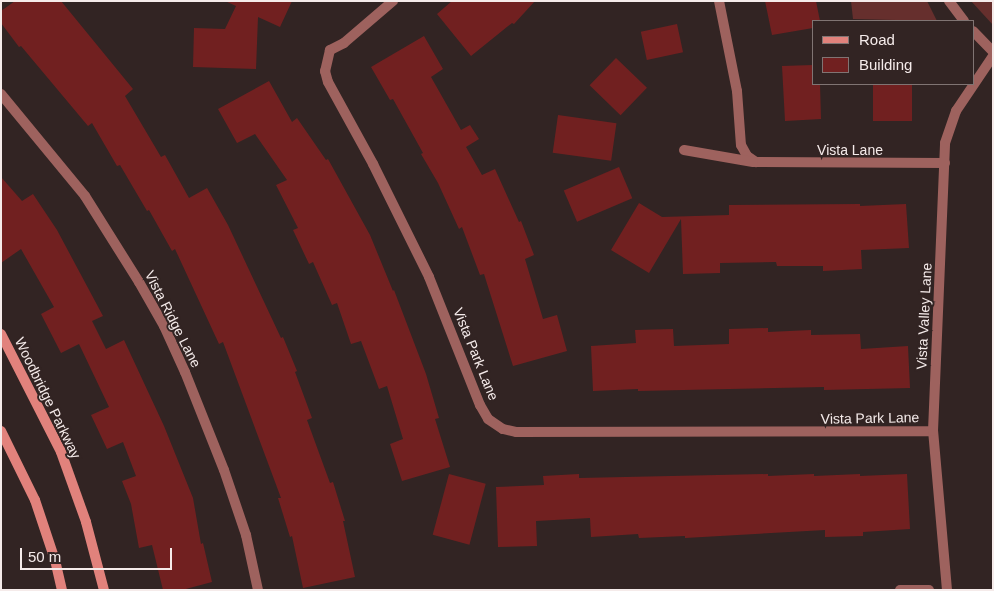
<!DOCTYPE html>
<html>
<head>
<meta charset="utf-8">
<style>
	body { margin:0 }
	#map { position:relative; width:994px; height:591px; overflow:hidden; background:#322423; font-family:Arial,sans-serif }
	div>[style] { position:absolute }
	.green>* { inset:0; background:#662f2d }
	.building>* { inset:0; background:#712020; transform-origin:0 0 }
	.minor>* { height:10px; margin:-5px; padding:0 5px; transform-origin:5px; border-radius:5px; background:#9e625e }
	.tertiary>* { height:10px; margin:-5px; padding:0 5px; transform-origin:5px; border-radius:5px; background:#9e625e }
	.secondary>* { height:10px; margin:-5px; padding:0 5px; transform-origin:5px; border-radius:5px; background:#e1827c }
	span { translate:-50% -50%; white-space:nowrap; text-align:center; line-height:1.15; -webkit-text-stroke:4px #322423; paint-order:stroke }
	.street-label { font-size:14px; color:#f5ebea }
	.frame { position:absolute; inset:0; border:2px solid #f5ebea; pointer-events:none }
	.legend { position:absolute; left:812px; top:20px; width:162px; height:65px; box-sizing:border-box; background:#322423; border:1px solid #807473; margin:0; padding:6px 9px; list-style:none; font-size:15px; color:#f5ebea }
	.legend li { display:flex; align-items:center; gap:10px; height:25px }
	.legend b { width:25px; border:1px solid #807473 }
	.scale { position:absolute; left:20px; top:548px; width:152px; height:22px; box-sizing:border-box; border:2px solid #f5ebea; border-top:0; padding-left:6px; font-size:15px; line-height:18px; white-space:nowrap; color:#f5ebea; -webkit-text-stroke:4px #322423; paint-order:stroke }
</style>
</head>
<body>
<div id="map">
	<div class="green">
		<i style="clip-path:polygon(851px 1px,927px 1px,937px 21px,853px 19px)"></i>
		<i style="clip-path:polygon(971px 1px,993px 1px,993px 25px)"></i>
	</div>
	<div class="building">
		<i style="clip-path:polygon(15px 1px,61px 1px,133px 89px,125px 96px,161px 157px,165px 155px,189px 198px,207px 188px,228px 225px,281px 338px,283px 337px,297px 371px,295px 372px,312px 418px,307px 420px,330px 483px,333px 482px,345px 521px,343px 521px,355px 577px,303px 588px,292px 536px,290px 537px,278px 498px,281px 498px,223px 342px,219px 344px,175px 249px,172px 251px,149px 210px,147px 211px,120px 165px,117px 166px,92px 123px,88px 126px,21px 46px,19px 47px,1px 23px,1px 11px)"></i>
		<i style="clip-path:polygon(225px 1px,292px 1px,280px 27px,258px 17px,256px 69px,193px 67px,194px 28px,225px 29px,236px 6px)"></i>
		<i style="clip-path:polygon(452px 1px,535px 1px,514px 24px,512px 23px,471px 56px,437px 14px)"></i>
		<i style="clip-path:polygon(765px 1px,816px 1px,820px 21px,813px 21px,813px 28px,772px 35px)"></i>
		<i style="left:677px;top:24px;width:29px;height:37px;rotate:78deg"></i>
		<i style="clip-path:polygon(424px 36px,443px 69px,431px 77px,461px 130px,470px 125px,479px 139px,466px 147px,482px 175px,495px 169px,519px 222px,521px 221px,534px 255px,525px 259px,543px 319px,557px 315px,567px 351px,513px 366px,484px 274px,480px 275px,462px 227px,459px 229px,438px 183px,421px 154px,423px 153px,393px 99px,390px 100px,371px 67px)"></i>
		<i style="left:616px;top:58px;width:43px;height:38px;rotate:44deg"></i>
		<i style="clip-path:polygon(813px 65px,813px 84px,820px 84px,821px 119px,785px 121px,782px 66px)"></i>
		<i style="clip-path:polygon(269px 81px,292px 122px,297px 118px,326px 160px,328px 159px,370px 235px,393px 291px,394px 290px,426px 374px,439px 418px,435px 419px,450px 467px,402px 481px,390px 444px,403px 439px,387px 386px,379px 389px,361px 341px,351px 344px,337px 303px,332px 305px,313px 262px,309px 264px,293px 230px,298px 228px,276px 185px,287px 180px,255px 134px,237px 143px,218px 109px)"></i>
		<i style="left:873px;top:84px;width:39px;height:37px"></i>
		<i style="left:558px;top:115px;width:59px;height:38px;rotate:8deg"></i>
		<i style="left:619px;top:167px;width:34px;height:60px;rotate:67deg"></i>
		<i style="clip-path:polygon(1px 177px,22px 201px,33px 194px,57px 230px,103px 316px,92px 321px,106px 349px,124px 340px,164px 426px,193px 498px,201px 544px,203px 543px,212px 582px,182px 590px,163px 590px,152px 545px,139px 548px,131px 504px,122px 481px,136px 476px,123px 442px,107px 449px,91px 415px,109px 407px,79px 344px,61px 353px,41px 314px,54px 307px,21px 249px,1px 263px)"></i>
		<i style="clip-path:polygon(639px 203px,662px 217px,729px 215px,729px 205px,860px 204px,860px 206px,906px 204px,909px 248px,861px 250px,862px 269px,823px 271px,823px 266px,777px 266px,776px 262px,720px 263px,720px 273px,683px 274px,681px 219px,649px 273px,611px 250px)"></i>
		<i style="clip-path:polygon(768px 328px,768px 332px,811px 330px,811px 335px,860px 334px,861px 349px,908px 346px,910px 388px,824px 390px,824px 387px,638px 391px,638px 389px,593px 391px,591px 346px,636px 343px,635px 330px,673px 329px,674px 346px,729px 344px,729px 329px)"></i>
		<i style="left:449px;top:474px;width:38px;height:63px;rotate:15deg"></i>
		<i style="clip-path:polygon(579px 474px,579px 478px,768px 474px,768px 476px,814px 474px,814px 476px,860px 474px,860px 476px,907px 474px,910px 529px,863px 532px,863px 536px,825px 537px,825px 530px,685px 538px,685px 536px,639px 538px,638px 534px,591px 537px,590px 518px,536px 521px,537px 546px,498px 547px,496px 487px,544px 485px,543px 476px)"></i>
	</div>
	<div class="minor">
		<i style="left:393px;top:1px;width:65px;rotate:139.4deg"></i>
		<i style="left:344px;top:43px;width:16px;rotate:153deg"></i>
		<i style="left:330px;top:50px;width:22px;rotate:103deg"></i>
		<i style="left:325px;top:71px;width:11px;rotate:75deg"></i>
		<i style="left:328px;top:82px;width:94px;rotate:61.2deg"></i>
		<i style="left:373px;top:164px;width:126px;rotate:63.6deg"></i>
		<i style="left:429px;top:277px;width:138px;rotate:68.3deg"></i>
		<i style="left:480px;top:405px;width:16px;rotate:60deg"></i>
		<i style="left:488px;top:419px;width:18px;rotate:34deg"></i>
		<i style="left:503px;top:429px;width:13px;rotate:13deg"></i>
		<i style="left:516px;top:432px;width:417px;rotate:-0.1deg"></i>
		<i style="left:719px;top:1px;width:92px;rotate:78.7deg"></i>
		<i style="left:737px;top:91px;width:54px;rotate:85.8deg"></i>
		<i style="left:741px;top:145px;width:13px;rotate:61deg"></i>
		<i style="left:747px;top:156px;width:11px;rotate:34deg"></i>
		<i style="left:756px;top:162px;width:189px;rotate:0.3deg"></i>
		<i style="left:1px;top:94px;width:132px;rotate:50.5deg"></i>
		<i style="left:85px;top:196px;width:102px;rotate:57.9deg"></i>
		<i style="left:139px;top:282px;width:51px;rotate:60.4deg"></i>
		<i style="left:164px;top:326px;width:51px;rotate:65.5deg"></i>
		<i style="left:185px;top:372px;width:105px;rotate:68.3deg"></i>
		<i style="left:224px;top:470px;width:69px;rotate:71.3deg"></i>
		<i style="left:246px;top:535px;width:56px;rotate:77.7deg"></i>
		<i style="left:684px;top:150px;width:70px;rotate:9.9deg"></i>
		<i style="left:900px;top:590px;width:29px"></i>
		<i style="left:947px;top:590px;width:160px;rotate:-95deg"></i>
		<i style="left:933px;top:431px;width:288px;rotate:-87.6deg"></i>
		<i style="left:945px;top:143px;width:34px;rotate:-71deg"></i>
		<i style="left:956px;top:111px;width:66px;rotate:-56.1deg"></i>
	</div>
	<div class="tertiary">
		<i style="left:949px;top:1px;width:25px;rotate:53deg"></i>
		<i style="left:973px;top:31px;width:29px;rotate:46deg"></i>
	</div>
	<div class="secondary">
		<i style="left:1px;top:334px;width:132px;rotate:63deg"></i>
		<i style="left:61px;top:452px;width:74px;rotate:70.3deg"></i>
		<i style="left:86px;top:522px;width:70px;rotate:75.2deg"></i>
		<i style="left:1px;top:431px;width:77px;rotate:63.8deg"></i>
		<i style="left:35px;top:500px;width:63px;rotate:71.6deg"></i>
		<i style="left:55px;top:560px;width:31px;rotate:77deg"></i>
	</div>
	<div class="street-label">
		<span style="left:850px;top:150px">Vista Lane</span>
		<span style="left:924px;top:316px;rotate:-87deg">Vista Valley Lane</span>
		<span style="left:173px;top:319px;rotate:63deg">Vista Ridge Lane</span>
		<span style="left:476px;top:354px;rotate:68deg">Vista Park Lane</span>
		<span style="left:48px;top:398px;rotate:64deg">Woodbridge Parkway</span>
		<span style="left:870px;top:418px;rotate:-1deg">Vista Park Lane</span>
	</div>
	<div class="frame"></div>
	<ul class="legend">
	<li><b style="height:6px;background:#e1827c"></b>Road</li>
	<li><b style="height:14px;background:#712020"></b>Building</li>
	</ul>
	<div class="scale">50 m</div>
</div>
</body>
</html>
